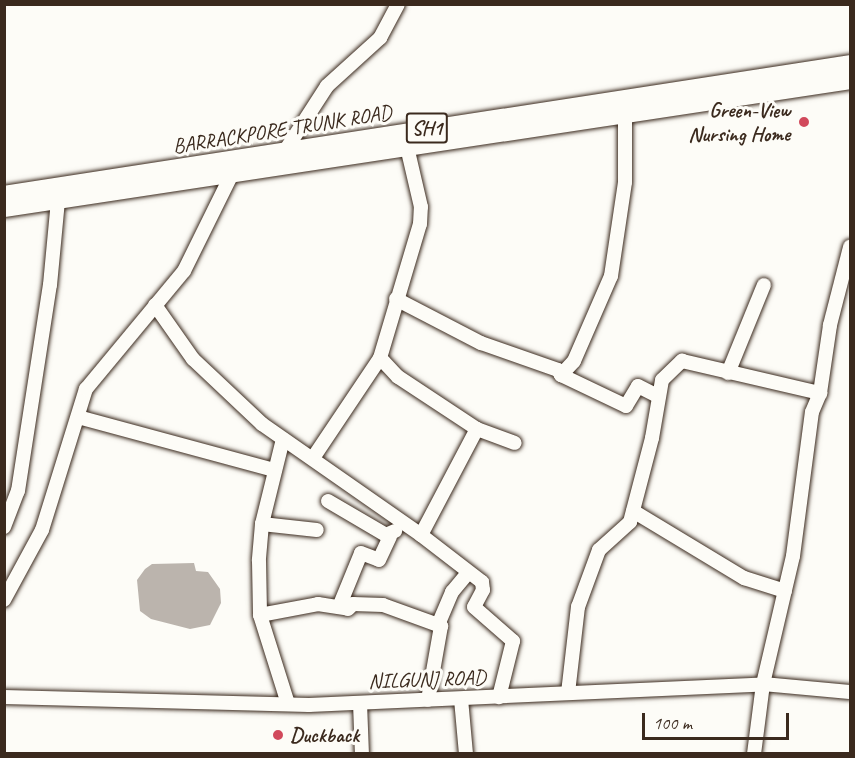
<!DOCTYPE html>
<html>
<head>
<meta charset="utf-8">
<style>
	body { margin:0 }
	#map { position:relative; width:855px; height:758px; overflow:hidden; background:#fdfcf7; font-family:Caveat,sans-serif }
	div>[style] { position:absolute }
	.water>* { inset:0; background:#bbb4ad }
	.roads { filter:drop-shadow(0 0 2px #3b2a1e) drop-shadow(0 0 2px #3b2a1e) }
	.minor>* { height:14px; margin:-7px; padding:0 7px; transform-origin:7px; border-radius:7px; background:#fdfcf7 }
	.major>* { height:18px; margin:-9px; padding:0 9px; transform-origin:9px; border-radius:9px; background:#fdfcf7 }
	.dots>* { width:16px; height:16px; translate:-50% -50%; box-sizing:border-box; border:3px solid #fdfcf7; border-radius:50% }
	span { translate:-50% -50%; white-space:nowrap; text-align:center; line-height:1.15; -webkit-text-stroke:6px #fdfcf7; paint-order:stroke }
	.shield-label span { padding:2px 4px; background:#fdfcf7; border:2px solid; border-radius:4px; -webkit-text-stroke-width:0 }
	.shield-label { font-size:20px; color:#3b2a1e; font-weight:700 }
	.poi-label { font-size:21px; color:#3b2a1e; font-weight:700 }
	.right { translate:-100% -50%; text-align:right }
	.left { translate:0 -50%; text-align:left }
	.street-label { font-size:21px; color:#3b2a1e }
	.frame { position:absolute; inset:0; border:6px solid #3b2a1e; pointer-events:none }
	.scale { position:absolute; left:642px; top:713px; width:147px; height:27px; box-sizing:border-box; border:3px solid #3b2a1e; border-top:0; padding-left:8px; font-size:18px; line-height:21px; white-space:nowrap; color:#3b2a1e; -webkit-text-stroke:4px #fdfcf7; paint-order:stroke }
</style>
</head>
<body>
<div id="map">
	<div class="water">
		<i style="clip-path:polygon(194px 563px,196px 571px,208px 572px,220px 589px,221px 603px,210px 625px,190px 629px,151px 619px,140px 611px,137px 580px,145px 569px,152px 564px)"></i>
	</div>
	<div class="roads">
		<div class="minor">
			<i style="left:285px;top:151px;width:77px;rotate:-57.1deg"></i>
			<i style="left:327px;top:86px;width:72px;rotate:-42.2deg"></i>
			<i style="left:380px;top:38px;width:38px;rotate:-62deg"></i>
			<i style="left:396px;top:299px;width:96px;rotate:27.4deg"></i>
			<i style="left:481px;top:343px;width:82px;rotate:19.3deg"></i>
			<i style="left:558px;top:370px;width:6px;rotate:59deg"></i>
			<i style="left:561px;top:375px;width:19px;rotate:-47deg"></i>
			<i style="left:574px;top:361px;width:93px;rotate:-66.5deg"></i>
			<i style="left:611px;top:276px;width:95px;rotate:-81.5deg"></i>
			<i style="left:625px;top:182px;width:67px;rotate:-90deg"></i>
			<i style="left:155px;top:305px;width:66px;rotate:54.9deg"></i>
			<i style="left:193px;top:359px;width:95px;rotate:43.3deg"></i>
			<i style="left:262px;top:424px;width:194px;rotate:34.9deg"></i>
			<i style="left:421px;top:535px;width:120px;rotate:-62.2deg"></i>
			<i style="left:477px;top:429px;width:95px;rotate:-146.6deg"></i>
			<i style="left:398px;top:377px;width:26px;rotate:-133deg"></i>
			<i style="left:380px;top:358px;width:140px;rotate:-73.4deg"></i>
			<i style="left:420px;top:224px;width:17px;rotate:-87deg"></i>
			<i style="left:421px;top:207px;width:62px;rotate:-103.1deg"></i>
			<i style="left:728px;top:373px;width:95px;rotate:-67.8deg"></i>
			<i style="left:561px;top:375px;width:72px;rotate:25.5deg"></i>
			<i style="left:626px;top:406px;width:23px;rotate:-59deg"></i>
			<i style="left:638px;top:386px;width:22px;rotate:27deg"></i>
			<i style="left:78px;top:417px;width:204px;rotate:15.1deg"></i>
			<i style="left:477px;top:429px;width:40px;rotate:20.2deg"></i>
			<i style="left:283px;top:439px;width:88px;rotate:103.9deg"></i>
			<i style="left:262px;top:524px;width:37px;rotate:95deg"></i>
			<i style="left:259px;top:561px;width:54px;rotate:88.9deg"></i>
			<i style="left:260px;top:615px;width:93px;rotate:72.5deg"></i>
			<i style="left:313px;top:458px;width:120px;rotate:-56.2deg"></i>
			<i style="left:328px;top:501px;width:67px;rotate:30.4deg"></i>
			<i style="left:386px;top:535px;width:10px;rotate:-24deg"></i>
			<i style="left:633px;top:511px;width:130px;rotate:31.1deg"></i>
			<i style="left:744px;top:578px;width:43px;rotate:17.6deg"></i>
			<i style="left:262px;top:524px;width:55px;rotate:6.2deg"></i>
			<i style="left:4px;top:527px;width:39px;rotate:-69deg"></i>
			<i style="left:18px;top:491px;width:208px;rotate:-81.2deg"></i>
			<i style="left:50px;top:285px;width:85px;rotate:-84.6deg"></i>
			<i style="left:421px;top:535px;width:77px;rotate:37.6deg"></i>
			<i style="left:482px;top:582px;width:8px;rotate:83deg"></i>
			<i style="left:483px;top:590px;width:19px;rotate:118deg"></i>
			<i style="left:474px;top:607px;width:52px;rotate:41.1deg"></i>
			<i style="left:513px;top:641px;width:58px;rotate:104deg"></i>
			<i style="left:4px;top:600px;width:80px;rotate:-61.5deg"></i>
			<i style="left:42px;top:530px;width:148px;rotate:-72.7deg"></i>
			<i style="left:86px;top:389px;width:153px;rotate:-50.3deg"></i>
			<i style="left:184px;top:271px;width:108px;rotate:-63.7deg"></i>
			<i style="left:232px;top:174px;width:7px;rotate:-98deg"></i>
			<i style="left:339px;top:607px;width:58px;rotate:-67.8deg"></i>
			<i style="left:361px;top:553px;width:19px;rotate:21deg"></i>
			<i style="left:379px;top:560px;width:26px;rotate:-65deg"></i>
			<i style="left:260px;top:615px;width:59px;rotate:-10.7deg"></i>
			<i style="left:318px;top:604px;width:30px;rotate:9deg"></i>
			<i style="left:348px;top:609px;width:7px;rotate:-45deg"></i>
			<i style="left:353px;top:604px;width:30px;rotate:2deg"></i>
			<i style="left:383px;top:605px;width:62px;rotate:19.9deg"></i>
			<i style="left:441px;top:626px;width:75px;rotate:100deg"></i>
			<i style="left:438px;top:625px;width:36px;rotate:-67deg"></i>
			<i style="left:452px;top:592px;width:25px;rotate:-50deg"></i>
			<i style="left:568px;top:693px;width:87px;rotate:-83.4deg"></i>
			<i style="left:578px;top:607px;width:61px;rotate:-69.8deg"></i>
			<i style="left:599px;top:550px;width:42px;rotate:-42.1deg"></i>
			<i style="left:630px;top:522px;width:87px;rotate:-75.3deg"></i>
			<i style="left:652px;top:438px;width:59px;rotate:-80.2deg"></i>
			<i style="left:662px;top:380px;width:28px;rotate:-44deg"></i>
			<i style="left:682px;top:361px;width:142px;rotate:13.1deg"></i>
			<i style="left:4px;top:697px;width:305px;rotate:1.5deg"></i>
			<i style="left:309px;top:705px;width:454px;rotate:-2.6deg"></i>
			<i style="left:763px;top:684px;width:87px;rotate:5.3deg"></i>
			<i style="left:461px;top:699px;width:55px;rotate:84.8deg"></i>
			<i style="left:360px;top:703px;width:51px;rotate:87.8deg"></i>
			<i style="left:754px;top:754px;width:71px;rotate:-82.7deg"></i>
			<i style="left:763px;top:684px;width:131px;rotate:-76.8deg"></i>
			<i style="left:793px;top:556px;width:145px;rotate:-82.5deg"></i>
			<i style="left:812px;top:412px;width:21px;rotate:-67deg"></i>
			<i style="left:820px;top:393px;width:69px;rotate:-81.6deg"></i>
			<i style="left:830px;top:325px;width:81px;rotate:-75.6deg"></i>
		</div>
		<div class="major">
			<i style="left:4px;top:195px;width:856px;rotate:-8.8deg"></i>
			<i style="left:4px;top:208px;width:856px;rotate:-8.6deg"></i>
		</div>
	</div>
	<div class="dots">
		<i style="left:804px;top:122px;background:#d1495b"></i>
		<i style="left:278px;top:735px;background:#d1495b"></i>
	</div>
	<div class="shield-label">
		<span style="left:427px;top:128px">SH1</span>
	</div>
	<div class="poi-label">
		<span class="right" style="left:790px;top:122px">Green-View<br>Nursing Home</span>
		<span class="left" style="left:290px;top:735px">Duckback</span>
	</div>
	<div class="street-label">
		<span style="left:282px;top:129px;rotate:-9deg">BARRACKPORE TRUNK ROAD</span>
		<span style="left:427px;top:679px;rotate:-2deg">NILGUNJ ROAD</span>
	</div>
	<div class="frame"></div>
	<div class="scale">100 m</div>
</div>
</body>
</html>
